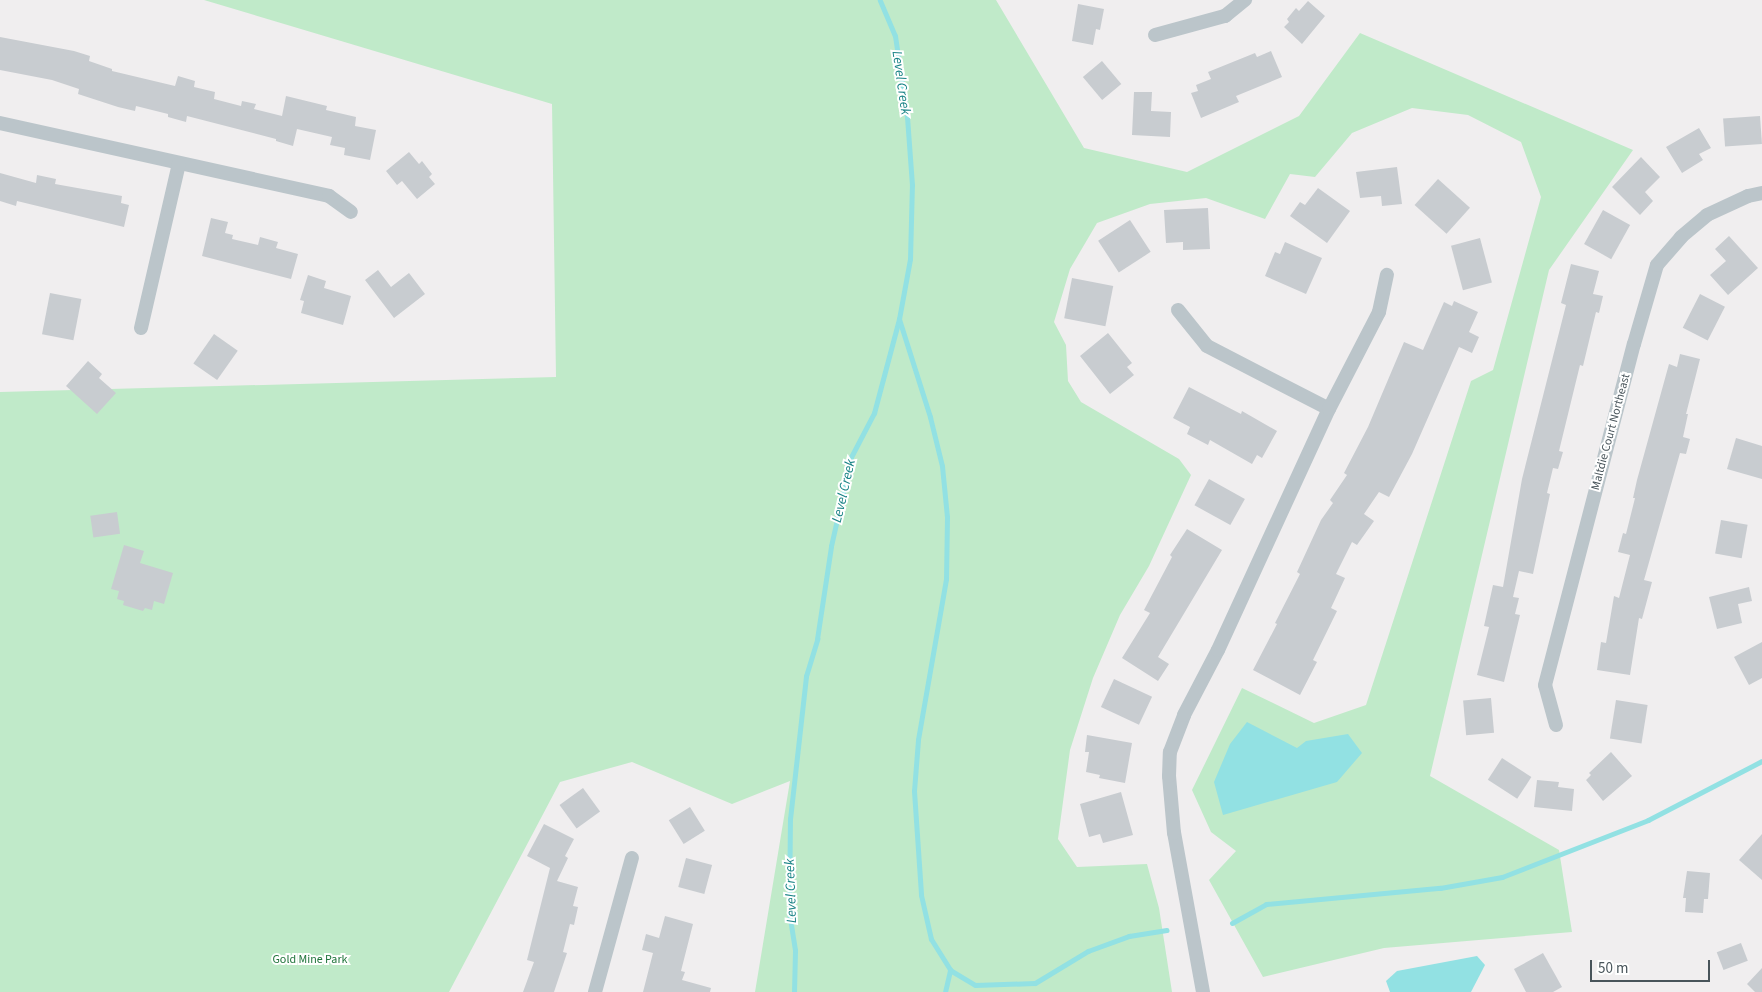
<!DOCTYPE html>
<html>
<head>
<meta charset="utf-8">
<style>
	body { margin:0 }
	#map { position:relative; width:1762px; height:992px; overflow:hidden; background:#f0eeef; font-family:"Source Sans 3",sans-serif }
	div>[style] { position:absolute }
	.green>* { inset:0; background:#c0eac9 }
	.water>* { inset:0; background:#92e1e3 }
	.stream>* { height:5px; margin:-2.5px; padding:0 2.5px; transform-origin:2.5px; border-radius:2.5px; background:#92e1e3 }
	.building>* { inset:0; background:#c8ccd0; transform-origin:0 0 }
	.street>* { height:14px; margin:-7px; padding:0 7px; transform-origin:7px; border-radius:7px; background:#bbc5ca }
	span { translate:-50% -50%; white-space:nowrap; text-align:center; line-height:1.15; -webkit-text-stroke:4px #fff; paint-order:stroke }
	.street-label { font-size:12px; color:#48545a }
	.park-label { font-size:12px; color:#20743b }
	.water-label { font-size:14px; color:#198386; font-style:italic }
	.scale { position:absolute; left:1590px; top:960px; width:120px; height:22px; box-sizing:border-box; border:2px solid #48545a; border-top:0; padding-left:6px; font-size:15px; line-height:18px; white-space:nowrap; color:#48545a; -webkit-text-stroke:4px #fff; paint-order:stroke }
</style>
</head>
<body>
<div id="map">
	<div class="green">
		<i style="clip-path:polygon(204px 0,996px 0,1084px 148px,1187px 172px,1299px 116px,1360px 33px,1633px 150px,1549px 270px,1430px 776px,1559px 850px,1572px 932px,1384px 948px,1263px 977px,1209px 880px,1236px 851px,1211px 832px,1192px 790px,1242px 688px,1314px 723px,1366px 705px,1471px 381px,1493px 370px,1541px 197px,1521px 142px,1468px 115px,1412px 108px,1352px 133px,1315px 177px,1290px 174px,1265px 219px,1206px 198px,1150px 204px,1097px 223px,1070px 269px,1054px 322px,1066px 345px,1068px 381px,1081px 402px,1179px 459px,1191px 475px,1149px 566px,1120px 615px,1093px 678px,1070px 750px,1058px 839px,1077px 867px,1147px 864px,1159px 908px,1172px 992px,755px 992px,790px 781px,732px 804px,632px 762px,560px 782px,449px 992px,0 992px,0 392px,556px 377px,552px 104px)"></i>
	</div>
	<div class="water">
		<i style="clip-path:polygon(1247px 722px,1297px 748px,1306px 741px,1348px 734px,1362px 753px,1337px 782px,1223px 815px,1214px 782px,1230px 744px)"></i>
		<i style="clip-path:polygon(1477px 956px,1485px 965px,1471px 992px,1390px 992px,1386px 981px,1397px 971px)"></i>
	</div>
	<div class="stream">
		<i style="left:899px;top:319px;width:103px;rotate:72.4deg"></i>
		<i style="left:930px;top:417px;width:50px;rotate:76.2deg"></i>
		<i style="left:942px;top:466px;width:51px;rotate:84.4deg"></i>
		<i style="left:947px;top:517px;width:62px;rotate:90.9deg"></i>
		<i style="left:946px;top:579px;width:163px;rotate:99.9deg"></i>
		<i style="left:918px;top:740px;width:51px;rotate:94.5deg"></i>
		<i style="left:914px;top:791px;width:104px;rotate:86.1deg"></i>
		<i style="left:921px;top:895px;width:45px;rotate:77.2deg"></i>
		<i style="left:931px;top:939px;width:36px;rotate:58deg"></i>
		<i style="left:950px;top:970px;width:29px;rotate:31deg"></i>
		<i style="left:975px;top:985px;width:60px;rotate:-1.9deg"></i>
		<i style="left:1035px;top:983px;width:62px;rotate:-31.1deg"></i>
		<i style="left:1088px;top:951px;width:44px;rotate:-20.1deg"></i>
		<i style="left:1129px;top:936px;width:38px;rotate:-9deg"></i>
		<i style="left:1232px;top:923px;width:39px;rotate:-29deg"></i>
		<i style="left:1266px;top:904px;width:175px;rotate:-5.3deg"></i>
		<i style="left:1440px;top:888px;width:63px;rotate:-10.1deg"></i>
		<i style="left:1502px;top:877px;width:157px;rotate:-21.3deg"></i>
		<i style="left:1648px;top:820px;width:128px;rotate:-27.4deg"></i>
		<i style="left:794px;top:992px;width:42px;rotate:-88.6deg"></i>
		<i style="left:795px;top:950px;width:38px;rotate:-99deg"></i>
		<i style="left:789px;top:912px;width:93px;rotate:-89.4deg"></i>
		<i style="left:790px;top:819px;width:144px;rotate:-83.6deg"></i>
		<i style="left:806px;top:676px;width:39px;rotate:-73deg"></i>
		<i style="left:817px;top:639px;width:94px;rotate:-81.4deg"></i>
		<i style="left:831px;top:546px;width:91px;rotate:-77.3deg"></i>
		<i style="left:851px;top:457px;width:50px;rotate:-62.4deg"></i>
		<i style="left:874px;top:413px;width:97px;rotate:-75.1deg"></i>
		<i style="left:899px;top:319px;width:61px;rotate:-79.6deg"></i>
		<i style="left:910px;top:259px;width:74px;rotate:-88.5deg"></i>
		<i style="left:912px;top:185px;width:68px;rotate:-94.2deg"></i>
		<i style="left:907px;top:117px;width:82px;rotate:-98.4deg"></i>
		<i style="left:895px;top:36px;width:39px;rotate:-113deg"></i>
		<i style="left:945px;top:992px;width:23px;rotate:-77deg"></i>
	</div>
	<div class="building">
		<i style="clip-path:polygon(1308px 1px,1325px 16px,1302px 44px,1284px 27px,1289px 22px,1287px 19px,1296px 8px,1299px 11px)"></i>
		<i style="clip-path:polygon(1078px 4px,1104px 9px,1100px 30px,1096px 29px,1093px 45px,1072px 41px)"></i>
		<i style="clip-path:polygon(0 37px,74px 51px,90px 56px,89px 61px,112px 69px,112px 71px,175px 86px,178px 76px,195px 81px,194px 87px,215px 92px,214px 99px,241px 106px,242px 101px,256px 104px,254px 109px,282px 116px,286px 96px,327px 106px,326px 110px,356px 117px,355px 126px,376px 130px,370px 160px,344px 155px,345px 148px,330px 145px,332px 137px,297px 129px,293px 146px,276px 141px,276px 139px,187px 116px,186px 122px,168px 117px,168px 114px,136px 106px,135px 111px,118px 107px,78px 94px,79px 89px,52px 80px,0 70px)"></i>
		<i style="clip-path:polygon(1271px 51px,1282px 77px,1236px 96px,1239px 102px,1201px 118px,1191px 93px,1198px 91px,1196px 85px,1211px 79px,1208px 72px,1255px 53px,1257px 57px)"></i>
		<i style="left:1102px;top:61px;width:30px;height:25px;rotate:50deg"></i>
		<i style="clip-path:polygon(1134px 92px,1152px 92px,1151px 111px,1171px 112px,1170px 137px,1132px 135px)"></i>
		<i style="left:1760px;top:116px;width:28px;height:37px;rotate:86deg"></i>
		<i style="clip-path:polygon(1699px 128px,1711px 148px,1699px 154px,1703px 160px,1682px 173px,1666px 147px)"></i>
		<i style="clip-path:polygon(409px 152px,419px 164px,422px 161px,432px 174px,429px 177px,435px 184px,417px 199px,402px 181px,397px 185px,386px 171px)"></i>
		<i style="clip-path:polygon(1641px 157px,1660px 177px,1645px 192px,1653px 201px,1640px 215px,1612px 187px)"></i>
		<i style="clip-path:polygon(1397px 167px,1402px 204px,1382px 206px,1381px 196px,1360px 198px,1356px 172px)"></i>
		<i style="clip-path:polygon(0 173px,36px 183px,37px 175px,56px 179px,55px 184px,122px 196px,121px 203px,129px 205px,124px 227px,17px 201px,16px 206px,0 201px)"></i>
		<i style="left:1438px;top:179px;width:43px;height:35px;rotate:42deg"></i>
		<i style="clip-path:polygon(1318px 188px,1350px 211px,1327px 243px,1290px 216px,1300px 202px,1305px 205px)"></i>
		<i style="clip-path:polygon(1208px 208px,1210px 249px,1183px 250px,1183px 242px,1166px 243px,1164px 210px)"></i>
		<i style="left:1603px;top:210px;width:31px;height:39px;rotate:29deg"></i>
		<i style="clip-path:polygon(211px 218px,228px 222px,225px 233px,233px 235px,232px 239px,258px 245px,260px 237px,278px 242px,276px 248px,298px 254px,291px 279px,202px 256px)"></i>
		<i style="left:1130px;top:220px;width:38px;height:38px;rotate:57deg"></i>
		<i style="clip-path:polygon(1729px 236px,1758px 268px,1728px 295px,1710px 275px,1726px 261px,1715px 249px)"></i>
		<i style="left:1480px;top:238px;width:46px;height:30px;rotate:75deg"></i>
		<i style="clip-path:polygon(1285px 242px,1322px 258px,1306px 294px,1265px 276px,1275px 252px,1280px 254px)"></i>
		<i style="clip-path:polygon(1571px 264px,1599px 271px,1593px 294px,1603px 296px,1599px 313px,1596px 312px,1583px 366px,1580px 365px,1559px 451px,1563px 452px,1558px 469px,1553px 468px,1547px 493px,1550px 494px,1533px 574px,1519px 571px,1513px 597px,1519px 598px,1515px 614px,1520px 615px,1504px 682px,1477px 675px,1489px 627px,1484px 626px,1493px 585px,1503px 587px,1522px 479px,1566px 305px,1561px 303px)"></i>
		<i style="clip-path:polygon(378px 270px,391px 287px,409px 273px,425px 294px,394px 318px,365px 280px)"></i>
		<i style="clip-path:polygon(308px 275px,326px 281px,324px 288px,351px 296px,343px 325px,301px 313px,304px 301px,300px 300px)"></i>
		<i style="left:1072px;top:278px;width:42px;height:41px;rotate:11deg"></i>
		<i style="left:50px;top:293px;width:32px;height:42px;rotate:11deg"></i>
		<i style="left:1700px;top:294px;width:28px;height:38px;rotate:27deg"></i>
		<i style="clip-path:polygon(1454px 301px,1478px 312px,1469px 332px,1479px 337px,1472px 353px,1459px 347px,1412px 454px,1389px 497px,1379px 492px,1364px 514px,1374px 521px,1357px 545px,1352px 542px,1336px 574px,1345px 578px,1331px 608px,1337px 611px,1313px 660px,1317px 662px,1300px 695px,1253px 670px,1277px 624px,1275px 623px,1300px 574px,1297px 572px,1321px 520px,1333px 503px,1330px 500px,1347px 475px,1344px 473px,1368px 427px,1404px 342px,1423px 350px,1444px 302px,1452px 306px)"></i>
		<i style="clip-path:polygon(1108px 333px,1132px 363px,1127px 367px,1134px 375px,1110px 394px,1080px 356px)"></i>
		<i style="left:214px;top:334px;width:29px;height:36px;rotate:35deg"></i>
		<i style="clip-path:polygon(1680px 354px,1700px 359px,1686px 414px,1688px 414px,1683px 437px,1690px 439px,1686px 454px,1680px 453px,1644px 580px,1652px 582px,1642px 619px,1639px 618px,1630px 675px,1597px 670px,1601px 642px,1606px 643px,1614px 596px,1619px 598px,1630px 555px,1618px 552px,1623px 533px,1626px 534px,1635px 498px,1633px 498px,1637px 480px,1669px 364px,1677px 367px)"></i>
		<i style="clip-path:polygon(88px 361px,102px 374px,99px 378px,116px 393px,97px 414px,66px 386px)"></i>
		<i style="clip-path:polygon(1189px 387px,1241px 414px,1242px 411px,1277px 431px,1262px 458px,1257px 455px,1252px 464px,1210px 440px,1208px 445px,1187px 434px,1190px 427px,1173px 418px)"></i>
		<i style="clip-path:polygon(1736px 438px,1762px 446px,1762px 479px,1727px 469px)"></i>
		<i style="left:1209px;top:479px;width:41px;height:30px;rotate:29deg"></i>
		<i style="left:117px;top:512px;width:22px;height:27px;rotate:82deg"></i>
		<i style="left:1721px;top:520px;width:27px;height:34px;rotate:10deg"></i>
		<i style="clip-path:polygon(1187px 529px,1222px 550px,1158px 657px,1169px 664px,1158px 681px,1122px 658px,1150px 613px,1144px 610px,1172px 557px,1170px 555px)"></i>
		<i style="clip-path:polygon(124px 545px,144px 551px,140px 563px,173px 573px,164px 604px,154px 601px,152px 610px,145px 608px,143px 611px,123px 605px,124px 601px,117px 599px,119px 591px,111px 589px)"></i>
		<i style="clip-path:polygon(1749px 587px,1752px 601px,1738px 604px,1742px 623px,1717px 629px,1709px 597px)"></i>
		<i style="clip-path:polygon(1762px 642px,1762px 678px,1749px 685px,1734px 657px)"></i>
		<i style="left:1114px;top:679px;width:42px;height:31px;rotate:25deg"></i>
		<i style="left:1491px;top:698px;width:35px;height:28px;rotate:85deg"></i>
		<i style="left:1616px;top:700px;width:32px;height:39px;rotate:9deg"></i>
		<i style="clip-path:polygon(1087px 735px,1132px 743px,1125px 783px,1099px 778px,1100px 775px,1086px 772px,1089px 752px,1085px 752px)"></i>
		<i style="clip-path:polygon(1611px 752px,1632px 776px,1603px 801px,1586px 780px,1591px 775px,1589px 773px)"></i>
		<i style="left:1502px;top:758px;width:35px;height:26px;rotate:33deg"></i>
		<i style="clip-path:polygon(1537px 780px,1559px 782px,1558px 787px,1574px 789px,1572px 811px,1534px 807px)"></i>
		<i style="left:583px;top:788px;width:29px;height:29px;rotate:54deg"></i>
		<i style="clip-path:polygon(1121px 792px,1133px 835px,1103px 843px,1100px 834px,1089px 837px,1080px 804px)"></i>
		<i style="left:690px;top:807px;width:28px;height:25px;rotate:58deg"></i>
		<i style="clip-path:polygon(544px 824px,574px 839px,565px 856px,568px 858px,557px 881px,578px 887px,573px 906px,578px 907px,574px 925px,570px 924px,563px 952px,567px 953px,554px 992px,523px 992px,534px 962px,527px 960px,550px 868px,527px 856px)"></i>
		<i style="clip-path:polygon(1762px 834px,1762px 880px,1739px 860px)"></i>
		<i style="left:686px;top:858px;width:27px;height:30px;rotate:15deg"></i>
		<i style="clip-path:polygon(1687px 871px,1710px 873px,1708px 899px,1704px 899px,1703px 913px,1685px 912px,1686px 898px,1683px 898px)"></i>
		<i style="clip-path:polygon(665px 916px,693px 924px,681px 971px,685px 972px,682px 980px,711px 988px,710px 992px,643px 992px,653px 953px,642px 950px,646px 934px,659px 938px)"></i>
		<i style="left:1741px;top:943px;width:19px;height:26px;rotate:69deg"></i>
		<i style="clip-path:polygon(1543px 953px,1562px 987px,1553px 992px,1526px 992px,1514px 969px)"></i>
		<i style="clip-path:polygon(1762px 968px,1762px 992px,1755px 992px,1747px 984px)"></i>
	</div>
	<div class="street">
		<i style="left:1155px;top:35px;width:73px;rotate:-15.2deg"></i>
		<i style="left:1225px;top:16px;width:26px;rotate:-39deg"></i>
		<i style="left:0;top:123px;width:337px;rotate:12.5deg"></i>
		<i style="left:329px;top:196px;width:27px;rotate:36deg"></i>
		<i style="left:1178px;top:310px;width:46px;rotate:51.1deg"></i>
		<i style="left:1207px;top:346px;width:137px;rotate:27.3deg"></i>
		<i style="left:141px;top:328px;width:168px;rotate:-77deg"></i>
		<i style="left:1556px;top:725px;width:41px;rotate:-105.4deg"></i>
		<i style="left:1545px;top:685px;width:352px;rotate:-75.4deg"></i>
		<i style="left:1634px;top:344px;width:82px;rotate:-73.8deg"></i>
		<i style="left:1657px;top:265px;width:37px;rotate:-49deg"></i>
		<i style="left:1681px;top:237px;width:34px;rotate:-40deg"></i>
		<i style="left:1707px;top:215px;width:45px;rotate:-24.9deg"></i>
		<i style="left:1748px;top:196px;width:14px;rotate:-12deg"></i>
		<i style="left:595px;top:992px;width:139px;rotate:-74.6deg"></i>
		<i style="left:1203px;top:992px;width:162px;rotate:-100.3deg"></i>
		<i style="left:1174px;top:833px;width:57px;rotate:-95deg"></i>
		<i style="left:1169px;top:776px;width:24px;rotate:-88deg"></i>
		<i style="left:1170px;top:752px;width:40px;rotate:-69deg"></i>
		<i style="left:1184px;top:715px;width:73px;rotate:-62.4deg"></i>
		<i style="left:1218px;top:650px;width:265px;rotate:-65.3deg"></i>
		<i style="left:1329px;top:409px;width:109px;rotate:-62.7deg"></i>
		<i style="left:1379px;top:312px;width:38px;rotate:-78deg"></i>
	</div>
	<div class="street-label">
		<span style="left:1611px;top:432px;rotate:-75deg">Maltdie Court Northeast</span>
	</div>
	<div class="park-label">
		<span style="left:310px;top:960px">Gold Mine Park</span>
	</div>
	<div class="water-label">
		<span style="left:901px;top:83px;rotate:82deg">Level Creek</span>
		<span style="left:844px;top:491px;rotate:-77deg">Level Creek</span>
		<span style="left:791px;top:891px;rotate:-92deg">Level Creek</span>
	</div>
	<div class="scale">50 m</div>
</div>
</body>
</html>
